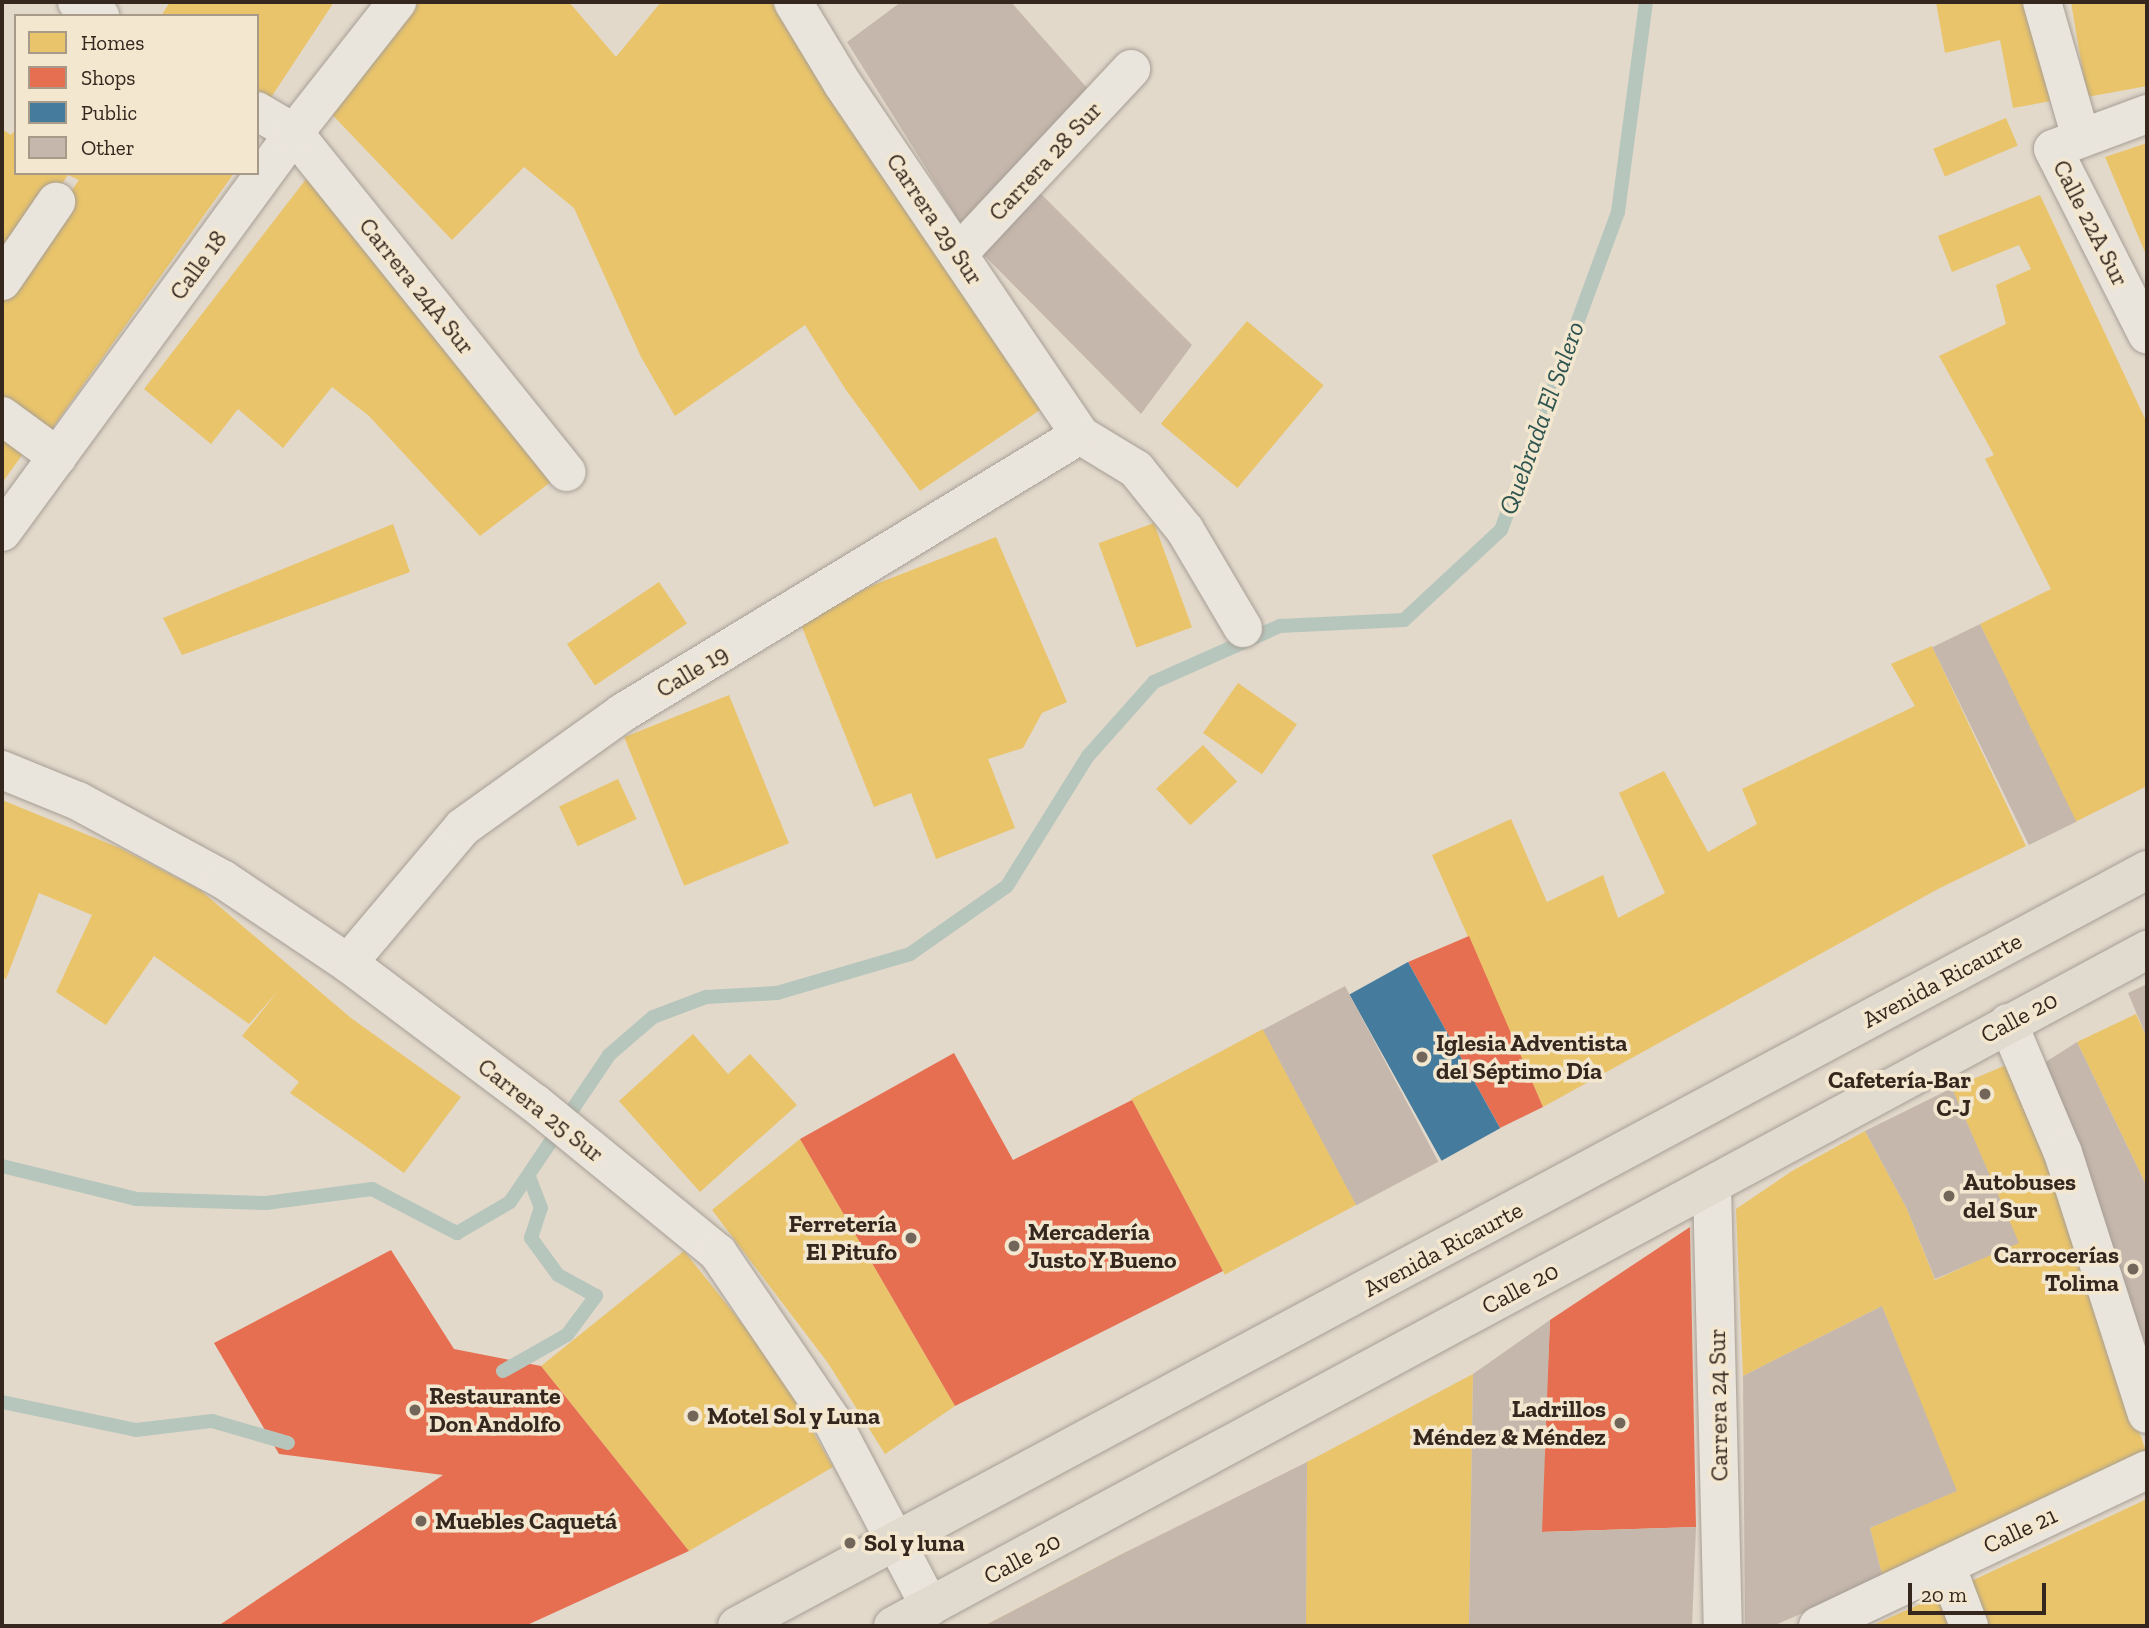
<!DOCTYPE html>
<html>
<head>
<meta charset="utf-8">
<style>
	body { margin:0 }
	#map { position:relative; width:2149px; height:1628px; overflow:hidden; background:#e2d9cb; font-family:"Zilla Slab",serif }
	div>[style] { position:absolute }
	.homes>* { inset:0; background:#e9c46a; transform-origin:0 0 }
	.shops>* { inset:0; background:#e76f51 }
	.public>* { inset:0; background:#457b9d; transform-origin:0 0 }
	.stream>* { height:14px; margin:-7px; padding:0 7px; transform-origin:7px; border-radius:7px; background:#b7c6bc }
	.building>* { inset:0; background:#c5b7ac; transform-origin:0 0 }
	.roads { filter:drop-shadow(0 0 2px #a79e95) drop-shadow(0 0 2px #a79e95) }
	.minor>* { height:38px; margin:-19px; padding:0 19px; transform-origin:19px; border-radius:19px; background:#eae5dc }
	.major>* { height:38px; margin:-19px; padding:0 19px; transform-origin:19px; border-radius:19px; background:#e1dace }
	.dots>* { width:19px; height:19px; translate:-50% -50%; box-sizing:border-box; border:4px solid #f3e7d0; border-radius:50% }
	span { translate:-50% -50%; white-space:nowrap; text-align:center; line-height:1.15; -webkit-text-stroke:7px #f3e7d0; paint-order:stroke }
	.street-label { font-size:24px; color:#35271d }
	.poi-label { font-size:24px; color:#35271d; font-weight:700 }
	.left { translate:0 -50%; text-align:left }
	.right { translate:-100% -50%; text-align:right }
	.water-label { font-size:26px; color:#2d544f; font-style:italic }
	.frame { position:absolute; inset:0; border:4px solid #35271d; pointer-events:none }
	.legend { position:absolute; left:14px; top:14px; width:245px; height:161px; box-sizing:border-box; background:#f3e7d0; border:2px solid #a79a88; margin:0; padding:9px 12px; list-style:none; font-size:21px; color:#35271d }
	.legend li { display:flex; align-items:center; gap:14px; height:35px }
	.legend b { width:35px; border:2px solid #a79a88 }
	.scale { position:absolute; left:1908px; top:1583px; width:138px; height:32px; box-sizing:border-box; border:4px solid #35271d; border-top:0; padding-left:9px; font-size:21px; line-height:24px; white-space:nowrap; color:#35271d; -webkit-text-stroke:5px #f3e7d0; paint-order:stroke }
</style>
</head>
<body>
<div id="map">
	<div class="homes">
		<i style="clip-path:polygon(170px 2px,334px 2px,268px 102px,257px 96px,257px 16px,161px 16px)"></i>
		<i style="clip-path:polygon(407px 2px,569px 2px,616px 57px,661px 2px,780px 2px,1043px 408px,920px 491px,846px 390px,805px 325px,675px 416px,641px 357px,574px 208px,524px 167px,452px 240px,321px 103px)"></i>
		<i style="clip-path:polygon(1936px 2px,2029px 2px,2051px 101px,2013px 108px,2000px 40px,1945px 53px)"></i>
		<i style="clip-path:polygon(2071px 2px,2147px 2px,2147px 86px,2087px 97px)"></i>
		<i style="left:2006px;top:118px;width:30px;height:79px;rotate:67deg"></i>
		<i style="clip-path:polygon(2px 129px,11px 135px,16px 129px,16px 173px,234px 173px,44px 440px,2px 410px,2px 289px,79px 180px,68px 175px,2px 272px)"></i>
		<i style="clip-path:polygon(2147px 143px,2147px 257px,2105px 157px)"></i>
		<i style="clip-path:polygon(310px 174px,560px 475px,480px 536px,369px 416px,332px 387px,283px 448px,238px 409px,211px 444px,144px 389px)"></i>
		<i style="clip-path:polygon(2040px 195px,2147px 423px,2147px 786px,2075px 822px,1980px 624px,2051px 589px,1985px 459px,1994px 455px,1939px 356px,2006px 324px,1996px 285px,2031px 269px,2019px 245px,1952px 272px,1938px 236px)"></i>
		<i style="left:1247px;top:321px;width:100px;height:134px;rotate:40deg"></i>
		<i style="clip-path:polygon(2px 419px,32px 441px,2px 483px)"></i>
		<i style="left:1154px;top:523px;width:111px;height:59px;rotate:70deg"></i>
		<i style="clip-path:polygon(393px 524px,410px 572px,182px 655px,163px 618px)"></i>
		<i style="clip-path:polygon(996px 537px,1067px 702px,1042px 713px,1023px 748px,988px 759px,1015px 828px,936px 859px,911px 793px,874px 807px,800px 622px,871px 586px)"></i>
		<i style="left:659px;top:582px;width:50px;height:111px;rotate:56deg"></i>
		<i style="clip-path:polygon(1932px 646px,2026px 846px,1938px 889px,1543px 1107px,1432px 855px,1511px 819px,1547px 902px,1603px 875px,1618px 918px,1665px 893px,1619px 793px,1664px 771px,1708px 852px,1757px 824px,1742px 789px,1915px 706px,1891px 664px)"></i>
		<i style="left:1238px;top:683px;width:72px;height:61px;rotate:35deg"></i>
		<i style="left:729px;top:695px;width:160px;height:113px;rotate:68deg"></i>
		<i style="left:1203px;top:745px;width:50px;height:64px;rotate:47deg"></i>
		<i style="left:618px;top:779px;width:44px;height:65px;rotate:65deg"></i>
		<i style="clip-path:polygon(2px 800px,122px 849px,200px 890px,351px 1018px,461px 1097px,404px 1173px,290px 1093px,299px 1082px,242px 1036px,278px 991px,249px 1024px,154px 956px,106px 1025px,56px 992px,92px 915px,39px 893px,6px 979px,2px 977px)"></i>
		<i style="clip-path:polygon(2136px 1014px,2147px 1038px,2147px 1187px,2077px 1042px)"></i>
		<i style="left:1263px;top:1029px;width:199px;height:149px;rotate:62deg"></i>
		<i style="clip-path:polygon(693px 1034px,728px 1074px,750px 1054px,797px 1105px,700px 1192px,619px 1101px)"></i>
		<i style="clip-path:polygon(2011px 1063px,2147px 1454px,1883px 1578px,1870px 1528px,1956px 1491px,1882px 1306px,1743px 1376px,1736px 1209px,1792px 1171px,1865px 1131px,1907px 1209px,1935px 1280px,2018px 1242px,1952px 1088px)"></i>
		<i style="clip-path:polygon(800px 1139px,955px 1406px,885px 1454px,828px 1363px,712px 1210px)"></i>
		<i style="clip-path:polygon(684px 1251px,773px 1362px,833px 1467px,689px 1551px,541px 1366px)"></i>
		<i style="clip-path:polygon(1473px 1374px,1469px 1626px,1306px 1626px,1307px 1462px)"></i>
		<i style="clip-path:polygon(2147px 1499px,2147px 1626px,1983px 1626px,1965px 1584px)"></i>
		<i style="clip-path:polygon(1126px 1552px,1140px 1626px,984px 1626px)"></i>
		<i style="clip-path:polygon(1945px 1593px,1957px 1626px,1871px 1626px)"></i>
	</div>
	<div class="shops">
		<i style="clip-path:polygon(1469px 936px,1543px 1107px,1500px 1128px,1408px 962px)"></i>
		<i style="clip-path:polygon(954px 1053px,1013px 1160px,1132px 1100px,1223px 1271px,955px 1406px,800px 1139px)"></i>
		<i style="clip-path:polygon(1690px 1227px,1696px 1527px,1540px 1532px,1550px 1320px)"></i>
		<i style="clip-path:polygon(391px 1250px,454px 1349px,541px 1366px,689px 1551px,525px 1626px,218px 1626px,443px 1475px,279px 1454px,214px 1343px)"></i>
	</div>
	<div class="public">
		<i style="left:1408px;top:962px;width:190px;height:67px;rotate:61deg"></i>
	</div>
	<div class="stream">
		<i style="left:2px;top:1166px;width:138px;rotate:13.8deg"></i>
		<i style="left:136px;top:1199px;width:130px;rotate:1.8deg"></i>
		<i style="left:266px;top:1203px;width:107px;rotate:-7.5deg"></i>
		<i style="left:372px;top:1189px;width:96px;rotate:27.4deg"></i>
		<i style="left:457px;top:1233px;width:61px;rotate:-30.3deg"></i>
		<i style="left:510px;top:1202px;width:177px;rotate:-56deg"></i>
		<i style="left:609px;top:1055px;width:58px;rotate:-40.8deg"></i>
		<i style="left:653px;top:1017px;width:57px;rotate:-20.7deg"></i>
		<i style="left:706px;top:997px;width:71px;rotate:-3.2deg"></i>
		<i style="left:777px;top:993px;width:139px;rotate:-16.3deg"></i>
		<i style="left:910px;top:954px;width:118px;rotate:-35deg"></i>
		<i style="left:1007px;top:886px;width:153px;rotate:-58.1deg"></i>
		<i style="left:1088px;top:756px;width:99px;rotate:-48.3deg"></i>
		<i style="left:1154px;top:682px;width:138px;rotate:-24deg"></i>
		<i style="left:1280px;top:626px;width:124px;rotate:-2.8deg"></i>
		<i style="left:1404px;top:620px;width:132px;rotate:-42.9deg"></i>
		<i style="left:1501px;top:530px;width:339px;rotate:-69.8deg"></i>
		<i style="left:1618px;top:212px;width:212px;rotate:-82.4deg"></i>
		<i style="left:503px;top:1371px;width:73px;rotate:-29.4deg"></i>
		<i style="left:567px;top:1335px;width:49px;rotate:-53.4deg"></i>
		<i style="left:596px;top:1296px;width:43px;rotate:-151.1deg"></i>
		<i style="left:558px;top:1275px;width:46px;rotate:-126.1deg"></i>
		<i style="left:531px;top:1238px;width:32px;rotate:-72deg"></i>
		<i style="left:541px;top:1208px;width:33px;rotate:-111deg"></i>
		<i style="left:2px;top:1402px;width:137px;rotate:11.8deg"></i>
		<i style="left:136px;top:1430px;width:77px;rotate:-6.8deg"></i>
		<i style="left:212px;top:1421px;width:79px;rotate:16.1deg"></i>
	</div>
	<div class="building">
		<i style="clip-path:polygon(901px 2px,1011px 2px,1103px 106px,1031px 184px,1192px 345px,1141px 414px,975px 246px,847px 42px)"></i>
		<i style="left:1980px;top:624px;width:220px;height:53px;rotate:64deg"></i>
		<i style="clip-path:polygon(2147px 984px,2147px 1038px,2128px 993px)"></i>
		<i style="left:1345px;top:986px;width:199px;height:93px;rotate:62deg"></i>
		<i style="clip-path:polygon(2077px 1042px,2147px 1187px,2147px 1349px,2044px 1063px)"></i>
		<i style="clip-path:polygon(1952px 1088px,2019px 1243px,1935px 1279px,1907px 1209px,1865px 1131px)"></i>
		<i style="clip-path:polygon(1882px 1306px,1957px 1491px,1870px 1528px,1883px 1578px,1773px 1626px,1745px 1626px,1743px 1376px)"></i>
		<i style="clip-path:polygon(1550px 1320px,1542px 1532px,1696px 1527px,1692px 1626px,1469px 1626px,1473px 1374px)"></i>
		<i style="clip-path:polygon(1307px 1462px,1306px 1626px,984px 1626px,1126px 1552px)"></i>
	</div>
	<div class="roads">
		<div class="minor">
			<i style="left:77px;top:2px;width:27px;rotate:31deg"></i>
			<i style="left:793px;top:2px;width:95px;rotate:58.8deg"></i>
			<i style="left:842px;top:83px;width:425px;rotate:55.9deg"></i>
			<i style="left:1080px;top:435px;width:66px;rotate:31.3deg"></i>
			<i style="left:1136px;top:469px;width:78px;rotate:51.2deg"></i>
			<i style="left:1185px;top:530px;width:114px;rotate:59.4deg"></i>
			<i style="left:2042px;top:2px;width:141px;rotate:74deg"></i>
			<i style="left:257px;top:111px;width:43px;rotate:30.7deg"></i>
			<i style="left:294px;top:133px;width:435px;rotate:51.2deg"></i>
			<i style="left:2147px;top:114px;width:100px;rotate:159.6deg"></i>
			<i style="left:2053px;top:149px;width:208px;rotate:63.1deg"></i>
			<i style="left:959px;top:253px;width:252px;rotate:-46.9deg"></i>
			<i style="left:2px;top:281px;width:96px;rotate:-55.6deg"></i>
			<i style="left:2px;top:416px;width:69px;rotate:36.2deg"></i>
			<i style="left:2px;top:532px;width:494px;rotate:-53.8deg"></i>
			<i style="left:294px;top:133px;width:167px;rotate:-51.8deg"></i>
			<i style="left:2px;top:770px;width:82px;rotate:22.2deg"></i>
			<i style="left:78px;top:801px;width:166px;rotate:28.4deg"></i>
			<i style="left:224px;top:880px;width:149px;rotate:33.8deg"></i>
			<i style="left:348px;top:963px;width:235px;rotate:36.9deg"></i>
			<i style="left:536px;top:1104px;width:235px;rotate:39.3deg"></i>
			<i style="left:718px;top:1253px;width:203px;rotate:55.8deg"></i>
			<i style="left:832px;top:1421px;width:210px;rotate:62.2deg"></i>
			<i style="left:348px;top:963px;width:178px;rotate:-49.8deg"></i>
			<i style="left:463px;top:827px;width:196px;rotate:-35.6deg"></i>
			<i style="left:622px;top:713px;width:536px;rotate:-31.26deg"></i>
			<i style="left:2008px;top:1023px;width:141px;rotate:67.1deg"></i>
			<i style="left:2063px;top:1153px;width:274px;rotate:72.2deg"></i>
			<i style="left:1712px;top:1185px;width:441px;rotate:88.6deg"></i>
			<i style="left:1946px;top:1565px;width:65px;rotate:69.3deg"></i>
			<i style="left:1818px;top:1626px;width:364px;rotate:-25.4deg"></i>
		</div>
		<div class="major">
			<i style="left:737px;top:1626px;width:1600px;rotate:-28.2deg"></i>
			<i style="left:893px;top:1626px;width:1425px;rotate:-28.33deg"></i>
		</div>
	</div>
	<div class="dots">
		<i style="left:1422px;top:1057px;background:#72655a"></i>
		<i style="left:1985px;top:1094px;background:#72655a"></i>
		<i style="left:1949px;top:1196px;background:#72655a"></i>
		<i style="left:911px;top:1238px;background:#72655a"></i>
		<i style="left:1014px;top:1246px;background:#72655a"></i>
		<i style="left:2133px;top:1269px;background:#72655a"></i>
		<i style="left:415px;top:1410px;background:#72655a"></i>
		<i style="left:693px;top:1416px;background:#72655a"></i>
		<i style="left:1620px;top:1423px;background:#72655a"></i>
		<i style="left:421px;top:1521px;background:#72655a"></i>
		<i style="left:850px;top:1543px;background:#72655a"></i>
	</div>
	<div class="street-label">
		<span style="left:1045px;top:161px;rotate:-47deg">Carrera 28 Sur</span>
		<span style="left:935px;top:219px;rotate:56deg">Carrera 29 Sur</span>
		<span style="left:2091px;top:223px;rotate:63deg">Calle 22A Sur</span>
		<span style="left:198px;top:265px;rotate:-54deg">Calle 18</span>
		<span style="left:417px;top:286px;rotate:51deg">Carrera 24A Sur</span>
		<span style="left:692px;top:671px;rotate:-31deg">Calle 19</span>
		<span style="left:1942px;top:980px;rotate:-28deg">Avenida Ricaurte</span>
		<span style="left:2019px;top:1017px;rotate:-28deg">Calle 20</span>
		<span style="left:541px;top:1110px;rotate:38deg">Carrera 25 Sur</span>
		<span style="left:1443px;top:1249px;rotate:-28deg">Avenida Ricaurte</span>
		<span style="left:1520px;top:1288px;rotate:-28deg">Calle 20</span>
		<span style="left:1718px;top:1405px;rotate:-91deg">Carrera 24 Sur</span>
		<span style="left:2020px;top:1530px;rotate:-25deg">Calle 21</span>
		<span style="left:1022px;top:1558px;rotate:-28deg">Calle 20</span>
	</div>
	<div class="poi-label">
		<span class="left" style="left:1436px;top:1057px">Iglesia Adventista<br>del Séptimo Día</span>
		<span class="right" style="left:1971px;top:1094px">Cafetería-Bar<br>C-J</span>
		<span class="left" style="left:1963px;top:1196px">Autobuses<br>del Sur</span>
		<span class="right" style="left:897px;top:1238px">Ferretería<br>El Pitufo</span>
		<span class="left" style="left:1028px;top:1246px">Mercadería<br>Justo Y Bueno</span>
		<span class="right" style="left:2119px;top:1269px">Carrocerías<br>Tolima</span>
		<span class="left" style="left:429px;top:1410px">Restaurante<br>Don Andolfo</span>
		<span class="right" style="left:1606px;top:1423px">Ladrillos<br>Méndez &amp; Méndez</span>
		<span class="left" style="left:707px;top:1416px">Motel Sol y Luna</span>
		<span class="left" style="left:435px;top:1521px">Muebles Caquetá</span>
		<span class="left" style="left:864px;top:1543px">Sol y luna</span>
	</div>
	<div class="water-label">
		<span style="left:1542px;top:418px;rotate:-70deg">Quebrada El Salero</span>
	</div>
	<div class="frame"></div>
	<ul class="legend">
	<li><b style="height:19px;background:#e9c46a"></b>Homes</li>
	<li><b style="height:19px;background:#e76f51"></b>Shops</li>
	<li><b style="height:19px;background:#457b9d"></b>Public</li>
	<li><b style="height:19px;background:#c5b7ac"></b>Other</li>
	</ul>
	<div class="scale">20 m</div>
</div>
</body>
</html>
